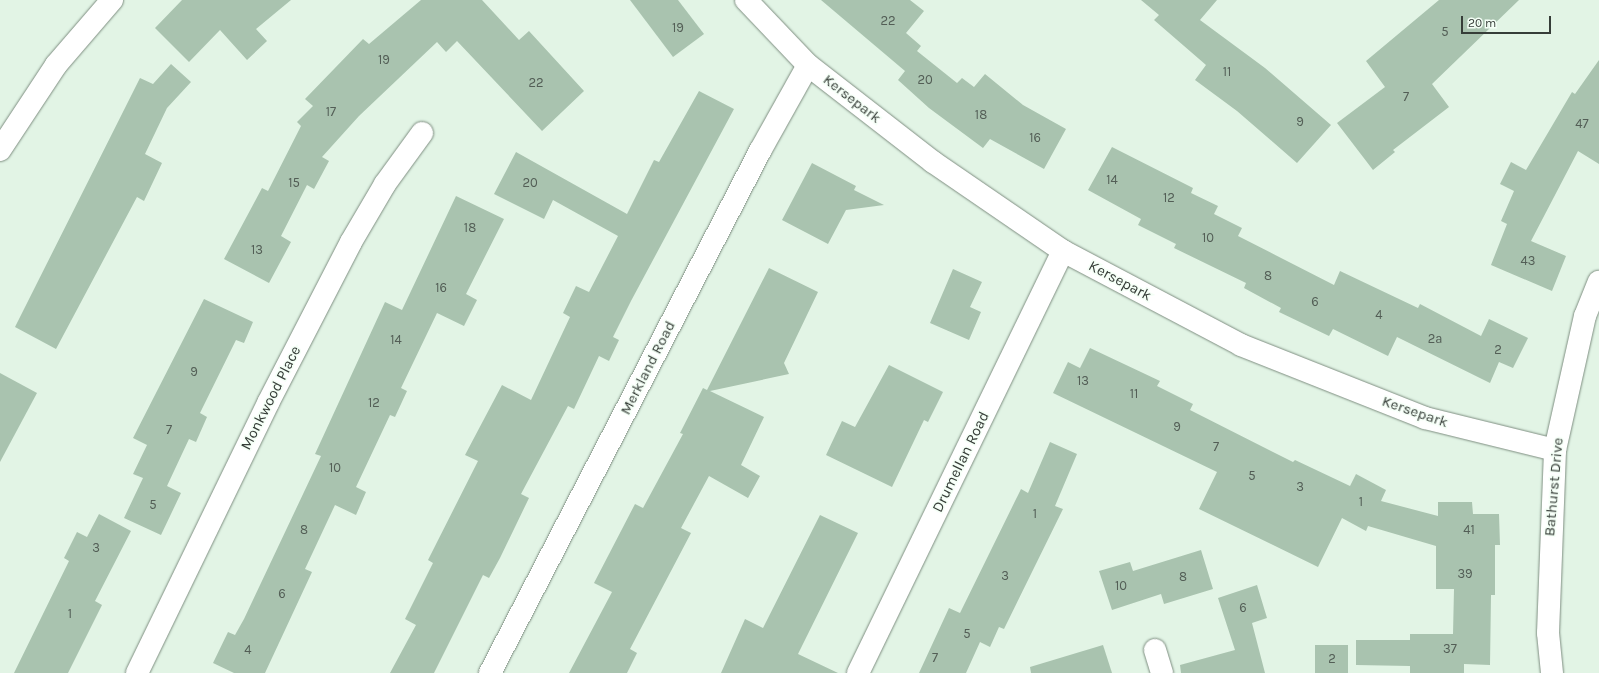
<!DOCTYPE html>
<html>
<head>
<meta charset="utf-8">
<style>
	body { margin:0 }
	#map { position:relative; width:1599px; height:673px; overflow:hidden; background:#e2f4e5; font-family:Karla,sans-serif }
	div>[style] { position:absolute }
	.building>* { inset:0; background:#a9c3af; transform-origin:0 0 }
	.roads { filter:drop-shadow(0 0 1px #7e8e81) drop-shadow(0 0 1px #7e8e81) }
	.minor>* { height:22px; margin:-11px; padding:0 11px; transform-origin:11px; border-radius:11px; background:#fff }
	span { translate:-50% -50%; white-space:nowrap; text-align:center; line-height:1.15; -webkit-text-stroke:3px #f4fff6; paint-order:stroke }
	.number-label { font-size:13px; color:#535e56 }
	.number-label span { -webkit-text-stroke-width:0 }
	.street-label { font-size:15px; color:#363d38 }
	.scale { position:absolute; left:1461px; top:16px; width:90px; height:18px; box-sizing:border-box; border:2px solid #363d38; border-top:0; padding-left:5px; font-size:12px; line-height:14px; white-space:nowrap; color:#363d38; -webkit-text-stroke:3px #f4fff6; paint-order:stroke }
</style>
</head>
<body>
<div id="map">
	<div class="building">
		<i style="clip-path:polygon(182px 0,291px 0,256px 29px,267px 41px,247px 60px,220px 30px,189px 62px,155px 28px)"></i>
		<i style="clip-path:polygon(421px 0,482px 0,519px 40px,529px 31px,584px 91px,542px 131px,457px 41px,446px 52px,437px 42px,359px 116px,322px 157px,329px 161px,314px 189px,307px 185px,281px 236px,291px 242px,269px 283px,224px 259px,262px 188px,268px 191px,301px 126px,297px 122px,313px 106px,305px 99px,363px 39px,369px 44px)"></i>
		<i style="clip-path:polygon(630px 0,678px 0,704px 34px,673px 57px)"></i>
		<i style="clip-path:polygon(821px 0,910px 0,924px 11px,906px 33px,921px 46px,917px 51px,957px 83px,962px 78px,974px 87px,985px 74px,1023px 105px,1066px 129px,1044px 169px,990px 139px,983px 148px,929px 108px,898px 80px,905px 71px)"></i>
		<i style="clip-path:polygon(1141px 0,1217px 0,1200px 20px,1265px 68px,1331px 125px,1297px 163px,1237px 111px,1195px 80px,1206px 65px,1154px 20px,1159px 15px)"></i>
		<i style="clip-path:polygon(1439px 0,1519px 0,1432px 84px,1449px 107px,1393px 150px,1395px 152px,1373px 170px,1337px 123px,1385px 87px,1366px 61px)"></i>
		<i style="clip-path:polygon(1599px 60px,1599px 164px,1578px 151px,1531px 241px,1566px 256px,1552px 291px,1491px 265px,1507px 224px,1501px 221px,1514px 191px,1500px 184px,1511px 162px,1526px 170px,1572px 92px,1575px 94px)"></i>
		<i style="clip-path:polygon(171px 64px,191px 82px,167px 108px,145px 154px,162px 163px,144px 201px,137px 197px,56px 349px,15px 327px,140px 78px,153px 84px)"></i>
		<i style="clip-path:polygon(699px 91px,734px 109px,631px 301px,613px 337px,619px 340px,609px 361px,599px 356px,574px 409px,568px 406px,521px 494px,529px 498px,500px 558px,489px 578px,483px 575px,434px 673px,390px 673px,416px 625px,405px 619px,433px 563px,428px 560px,478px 461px,465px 455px,502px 385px,531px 400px,570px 317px,563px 313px,576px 286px,589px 292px,618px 236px,553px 200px,544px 219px,494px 194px,516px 152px,627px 214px,654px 160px,659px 162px)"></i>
		<i style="clip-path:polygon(1112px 147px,1193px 188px,1191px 193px,1218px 206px,1214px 214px,1242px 228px,1238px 236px,1334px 285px,1340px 271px,1418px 308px,1420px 304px,1481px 336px,1489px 319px,1528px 338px,1513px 368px,1499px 362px,1490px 383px,1397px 337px,1388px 356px,1333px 329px,1329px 336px,1279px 312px,1281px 308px,1244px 288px,1246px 283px,1174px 248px,1176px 244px,1138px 225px,1141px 219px,1088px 190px)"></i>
		<i style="clip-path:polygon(812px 163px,856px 186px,854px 190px,884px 205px,846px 210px,828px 244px,782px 220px)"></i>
		<i style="clip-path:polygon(456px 196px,504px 219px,466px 294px,477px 300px,464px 326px,437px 313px,401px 388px,407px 391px,395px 417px,390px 415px,356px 487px,366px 492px,356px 515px,335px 505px,305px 569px,312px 572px,265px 673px,234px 673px,213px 663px,228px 632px,235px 635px,244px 619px,321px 456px,315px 454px,385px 302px,402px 310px)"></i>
		<i style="clip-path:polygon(769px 268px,818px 292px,784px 363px,789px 374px,710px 391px,764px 417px,741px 465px,760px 476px,748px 498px,709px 476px,681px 528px,691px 533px,630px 649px,637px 653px,627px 673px,569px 673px,612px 592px,594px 583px,635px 504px,643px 508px,683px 434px,680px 433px,703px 388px,707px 390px)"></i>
		<i style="clip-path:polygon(953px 269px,982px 282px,970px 307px,981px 312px,969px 340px,930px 323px)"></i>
		<i style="clip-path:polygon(204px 299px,253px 322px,244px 343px,236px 340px,200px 413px,207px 417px,196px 442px,189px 439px,167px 486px,181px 493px,161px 535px,124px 518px,143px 478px,133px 474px,147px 445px,133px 438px)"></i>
		<i style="clip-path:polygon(1090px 348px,1160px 381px,1157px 386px,1193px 404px,1190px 410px,1293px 462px,1295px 460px,1350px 486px,1356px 474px,1386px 490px,1381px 501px,1438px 516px,1438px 502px,1472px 502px,1473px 514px,1499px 514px,1500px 545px,1495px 545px,1495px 595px,1491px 595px,1490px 665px,1464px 664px,1464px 673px,1410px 673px,1410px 666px,1356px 665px,1356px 640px,1410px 640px,1410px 634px,1453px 634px,1454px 589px,1436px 589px,1436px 546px,1368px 526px,1366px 531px,1342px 518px,1318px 567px,1199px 509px,1217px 472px,1053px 393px,1068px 362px,1080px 368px)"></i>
		<i style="clip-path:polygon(889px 365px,943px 392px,928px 422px,924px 420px,892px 487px,826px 455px,842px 421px,855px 427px)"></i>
		<i style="clip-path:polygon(0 373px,37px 393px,0 462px)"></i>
		<i style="clip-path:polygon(1050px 442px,1077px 454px,1055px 506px,1063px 509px,1004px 629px,999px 627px,990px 647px,980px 642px,966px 673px,919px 673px,949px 608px,960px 613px,1021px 489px,1028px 493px)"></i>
		<i style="clip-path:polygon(99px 514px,131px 531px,95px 601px,102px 605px,68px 673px,14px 673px,69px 561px,64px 558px,77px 532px,87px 537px)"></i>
		<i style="clip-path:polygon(820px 515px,858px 533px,798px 654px,838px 673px,721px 673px,745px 619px,763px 628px)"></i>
		<i style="clip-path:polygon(1201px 550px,1213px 589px,1164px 604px,1161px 594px,1112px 610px,1099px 571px,1130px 562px,1133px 571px)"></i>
		<i style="clip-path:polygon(1257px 585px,1267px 618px,1252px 623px,1265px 673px,1181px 673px,1180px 665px,1235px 650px,1218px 598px)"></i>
		<i style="clip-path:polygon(1103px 645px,1112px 673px,1031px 673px,1030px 667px)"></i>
		<i style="left:1315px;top:645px;width:33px;height:28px"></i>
	</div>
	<div class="roads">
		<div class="minor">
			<i style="left:746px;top:0;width:90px;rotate:46.4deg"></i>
			<i style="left:808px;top:65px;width:158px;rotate:37.8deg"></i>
			<i style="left:933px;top:162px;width:158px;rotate:34.4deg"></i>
			<i style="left:1063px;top:251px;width:201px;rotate:27.8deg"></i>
			<i style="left:1241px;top:345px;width:198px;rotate:21.6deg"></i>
			<i style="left:1425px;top:418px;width:134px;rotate:13.8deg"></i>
			<i style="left:0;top:150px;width:102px;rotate:-56.6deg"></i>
			<i style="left:56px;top:65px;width:86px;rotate:-49.3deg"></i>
			<i style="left:1155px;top:650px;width:24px;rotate:73deg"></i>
			<i style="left:137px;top:673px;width:300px;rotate:-64.1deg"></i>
			<i style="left:268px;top:403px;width:181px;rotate:-62.7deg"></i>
			<i style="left:351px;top:242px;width:67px;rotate:-59.6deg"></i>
			<i style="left:385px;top:184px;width:63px;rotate:-54deg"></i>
			<i style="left:490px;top:673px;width:588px;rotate:-62.65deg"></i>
			<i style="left:760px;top:151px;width:98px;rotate:-60.8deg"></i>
			<i style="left:858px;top:673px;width:469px;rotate:-64.1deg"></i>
			<i style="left:1552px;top:673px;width:40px;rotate:-95.7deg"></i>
			<i style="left:1548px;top:633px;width:183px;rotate:-87.8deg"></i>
			<i style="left:1555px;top:450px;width:137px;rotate:-77.4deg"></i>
			<i style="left:1585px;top:316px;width:37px;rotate:-68deg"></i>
		</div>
	</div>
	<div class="number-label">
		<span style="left:888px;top:21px">22</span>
		<span style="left:678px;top:28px">19</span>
		<span style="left:1445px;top:32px">5</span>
		<span style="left:384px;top:60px">19</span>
		<span style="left:1227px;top:72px">11</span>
		<span style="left:925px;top:80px">20</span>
		<span style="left:536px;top:83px">22</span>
		<span style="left:1406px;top:97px">7</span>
		<span style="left:331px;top:112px">17</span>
		<span style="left:981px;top:115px">18</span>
		<span style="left:1300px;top:122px">9</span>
		<span style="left:1582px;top:124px">47</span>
		<span style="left:1035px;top:138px">16</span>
		<span style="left:1112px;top:180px">14</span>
		<span style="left:294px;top:183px">15</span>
		<span style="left:530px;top:183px">20</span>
		<span style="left:1169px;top:198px">12</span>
		<span style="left:470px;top:228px">18</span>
		<span style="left:1208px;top:238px">10</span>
		<span style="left:257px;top:250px">13</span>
		<span style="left:1528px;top:261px">43</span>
		<span style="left:1268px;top:276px">8</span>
		<span style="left:441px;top:288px">16</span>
		<span style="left:1315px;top:302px">6</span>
		<span style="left:1379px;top:315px">4</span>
		<span style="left:1435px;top:339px">2a</span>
		<span style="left:396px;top:340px">14</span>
		<span style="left:1498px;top:350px">2</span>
		<span style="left:194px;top:372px">9</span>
		<span style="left:1083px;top:381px">13</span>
		<span style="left:1134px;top:394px">11</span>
		<span style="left:374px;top:403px">12</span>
		<span style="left:1177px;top:427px">9</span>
		<span style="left:169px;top:430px">7</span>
		<span style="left:1216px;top:447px">7</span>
		<span style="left:335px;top:468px">10</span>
		<span style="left:1252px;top:476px">5</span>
		<span style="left:1300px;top:487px">3</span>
		<span style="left:1361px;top:502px">1</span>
		<span style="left:153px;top:505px">5</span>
		<span style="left:1035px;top:514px">1</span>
		<span style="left:304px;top:530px">8</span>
		<span style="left:1469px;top:530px">41</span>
		<span style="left:96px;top:548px">3</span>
		<span style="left:1465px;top:574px">39</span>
		<span style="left:1005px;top:576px">3</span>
		<span style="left:1183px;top:577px">8</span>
		<span style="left:1121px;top:586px">10</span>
		<span style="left:282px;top:594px">6</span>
		<span style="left:1243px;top:608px">6</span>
		<span style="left:70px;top:614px">1</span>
		<span style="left:967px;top:634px">5</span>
		<span style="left:1450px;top:649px">37</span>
		<span style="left:248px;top:650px">4</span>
		<span style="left:935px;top:658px">7</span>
		<span style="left:1332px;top:659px">2</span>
	</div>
	<div class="street-label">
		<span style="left:852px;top:99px;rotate:38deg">Kersepark</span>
		<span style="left:1120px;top:281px;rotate:28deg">Kersepark</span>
		<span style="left:648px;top:368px;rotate:-63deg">Merkland Road</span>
		<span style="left:271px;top:398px;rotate:-63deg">Monkwood Place</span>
		<span style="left:1415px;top:412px;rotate:19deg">Kersepark</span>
		<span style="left:961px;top:462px;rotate:-64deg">Drumellan Road</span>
		<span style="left:1554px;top:487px;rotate:-85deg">Bathurst Drive</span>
	</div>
	<div class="scale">20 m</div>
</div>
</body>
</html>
